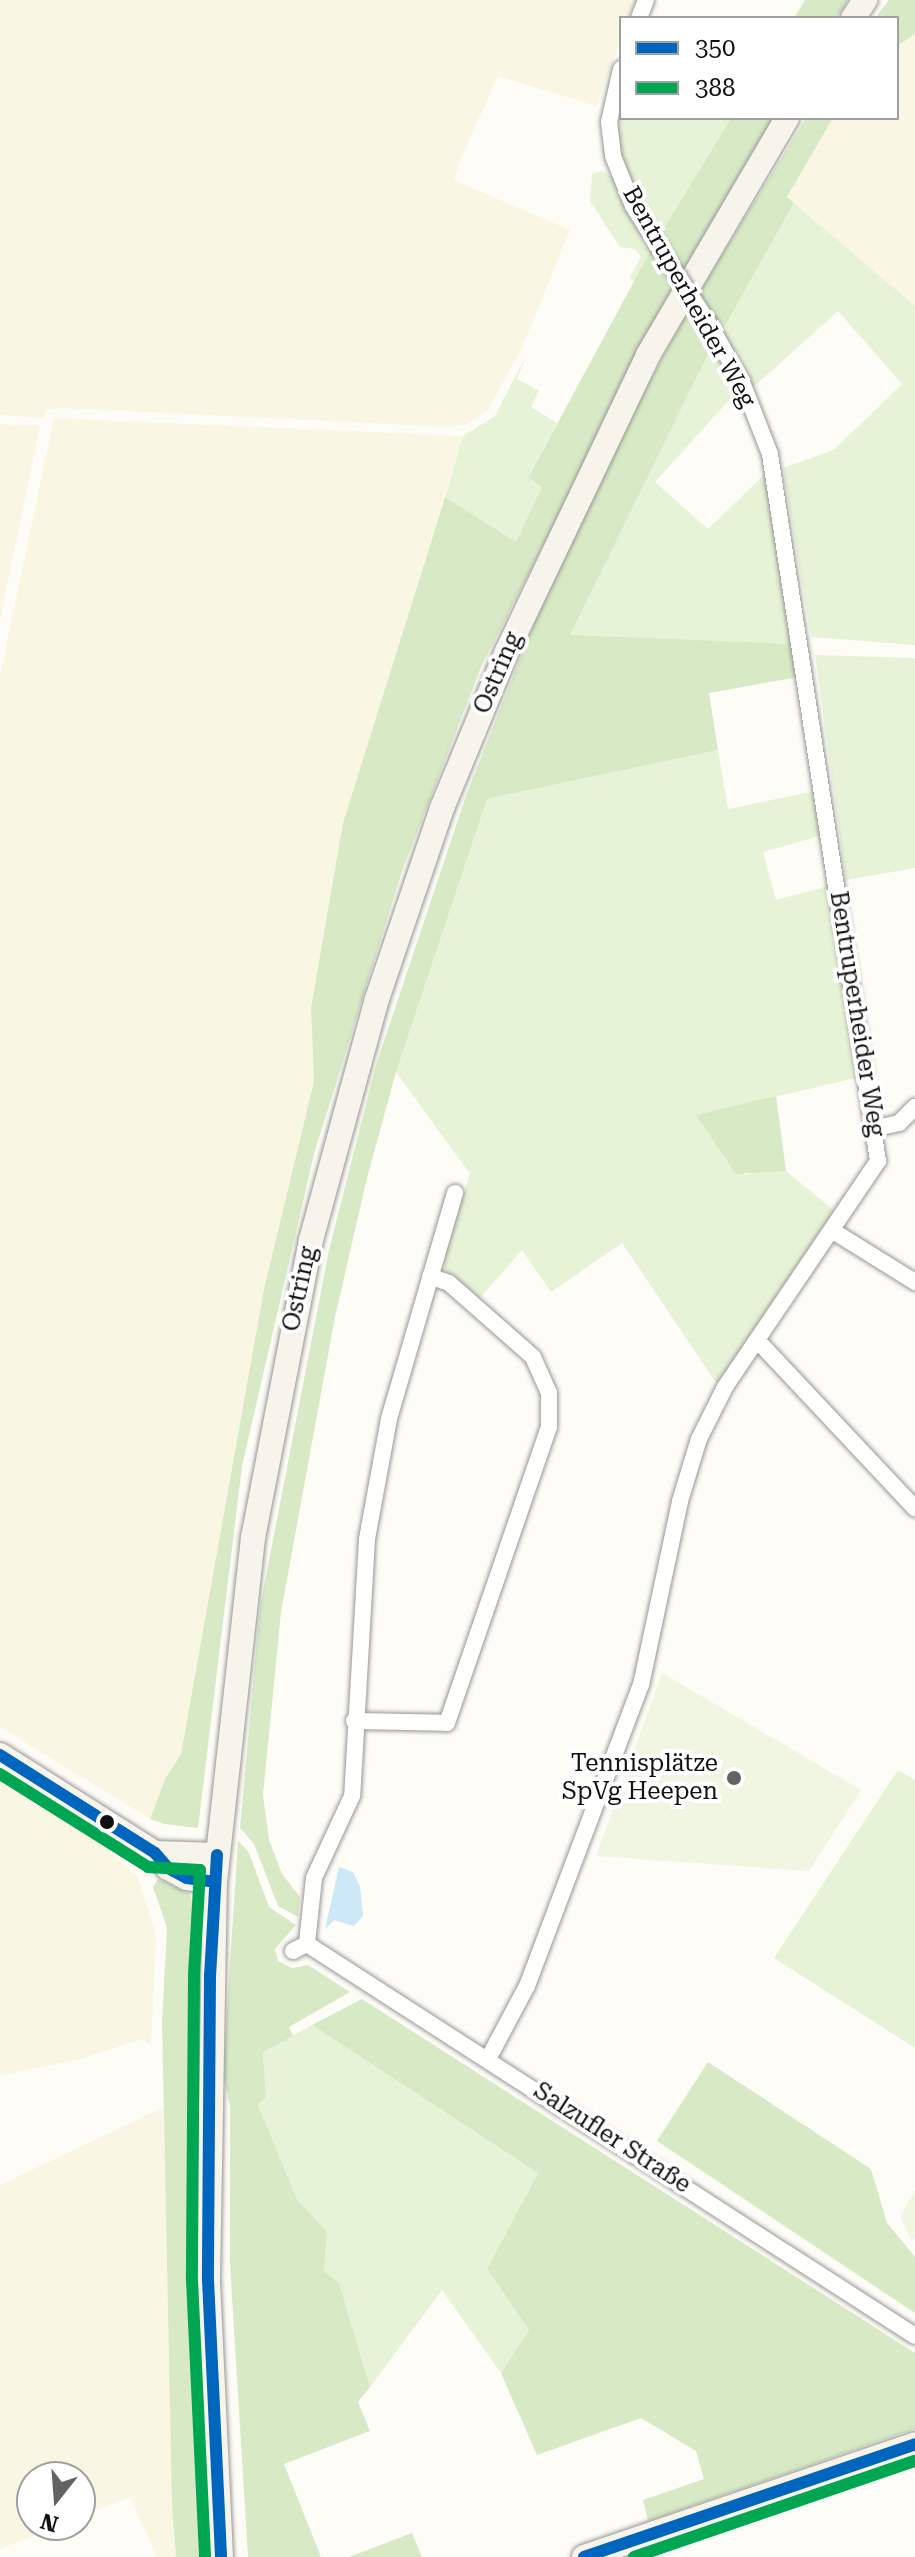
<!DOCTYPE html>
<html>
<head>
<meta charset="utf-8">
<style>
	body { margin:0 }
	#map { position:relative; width:915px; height:2557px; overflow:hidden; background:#fdfcf7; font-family:"Roboto Serif",serif }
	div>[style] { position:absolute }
	.farmland>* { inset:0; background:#f9f7e4 }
	.green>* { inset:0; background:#e7f3d7 }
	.forest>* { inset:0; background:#d8eac5 }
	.pitch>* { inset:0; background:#f0f6e1 }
	.water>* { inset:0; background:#cde8f7 }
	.roads { filter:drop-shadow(0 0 2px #979795) drop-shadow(0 0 2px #979795) }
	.street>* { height:16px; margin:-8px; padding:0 8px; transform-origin:8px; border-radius:8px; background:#fffffe }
	.secondary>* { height:24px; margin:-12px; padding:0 12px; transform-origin:12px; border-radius:12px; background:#f6f4eb }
	.bridges { filter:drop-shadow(0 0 2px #979795) drop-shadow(0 0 2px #979795) }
	.street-bridge>* { height:16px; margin:-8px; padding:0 8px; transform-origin:8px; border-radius:8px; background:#fffffe }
	.bus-1>* { height:12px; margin:-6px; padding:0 6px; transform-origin:6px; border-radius:6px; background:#0065bd }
	.bus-2>* { height:12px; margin:-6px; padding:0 6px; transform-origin:6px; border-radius:6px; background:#00a651 }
	.dots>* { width:22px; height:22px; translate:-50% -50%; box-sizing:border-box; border:4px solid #fff; border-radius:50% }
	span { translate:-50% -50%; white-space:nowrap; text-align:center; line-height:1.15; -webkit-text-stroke:8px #fff; paint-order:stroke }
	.street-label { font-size:24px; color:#111 }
	.poi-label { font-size:24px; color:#111 }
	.right { translate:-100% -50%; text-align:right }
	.legend { position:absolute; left:619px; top:16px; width:280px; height:104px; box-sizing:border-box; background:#fff; border:2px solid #a0a0a0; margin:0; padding:10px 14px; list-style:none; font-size:24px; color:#111 }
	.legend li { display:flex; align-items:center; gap:16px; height:40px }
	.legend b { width:40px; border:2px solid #a0a0a0 }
	.north { position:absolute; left:16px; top:2461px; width:80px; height:80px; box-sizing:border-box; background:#fff; border:2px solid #a0a0a0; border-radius:50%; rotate:197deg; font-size:22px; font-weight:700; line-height:32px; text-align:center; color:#111 }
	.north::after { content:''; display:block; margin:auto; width:28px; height:36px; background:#646362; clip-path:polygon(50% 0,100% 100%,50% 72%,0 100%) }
</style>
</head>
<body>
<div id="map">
	<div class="farmland">
		<i style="clip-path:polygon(0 0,635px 0,629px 18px,621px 18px,621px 39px,596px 106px,498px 76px,463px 154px,454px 180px,570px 230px,521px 350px,487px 411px,468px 424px,450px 427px,64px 408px,46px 410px,43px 418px,0 415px)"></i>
		<i style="clip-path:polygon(915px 34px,915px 306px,787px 197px,833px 118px,897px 118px,897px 46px)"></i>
		<i style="clip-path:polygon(54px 418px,463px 436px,343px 823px,311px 1008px,314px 1081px,264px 1289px,181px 1754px,165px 1779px,150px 1819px,0 1727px,0 675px)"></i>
		<i style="clip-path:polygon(0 424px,40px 426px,0 620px)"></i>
		<i style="clip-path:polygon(0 1769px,47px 1799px,137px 1876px,156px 1933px,151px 2045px,142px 2039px,81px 2059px,0 2075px)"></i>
		<i style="clip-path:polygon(164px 2107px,176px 2557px,157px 2557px,130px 2497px,80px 2517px,80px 2477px,32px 2477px,32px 2525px,59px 2525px,0 2549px,0 2185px)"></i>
	</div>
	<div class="green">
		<i style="clip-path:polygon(621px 87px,621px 118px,731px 118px,658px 238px,637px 203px,618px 152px)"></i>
		<i style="clip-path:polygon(602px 171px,613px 178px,652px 248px,634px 283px,630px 277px,641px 257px,635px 249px,620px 247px,590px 201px,592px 174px)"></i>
		<i style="clip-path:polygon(794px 203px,915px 306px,915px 645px,811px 637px,783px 468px,834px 450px,902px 384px,838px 311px,751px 389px,721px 333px)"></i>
		<i style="clip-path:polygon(714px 342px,739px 389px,655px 482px,708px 529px,766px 473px,793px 644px,569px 636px)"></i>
		<i style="clip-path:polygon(527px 354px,517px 379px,539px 391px,531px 407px,557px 423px,528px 478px,542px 487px,516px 543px,445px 497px,463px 436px,495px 416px)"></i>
		<i style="clip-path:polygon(815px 655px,915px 658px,915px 868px,846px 880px)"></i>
		<i style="clip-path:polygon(718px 750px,728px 809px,816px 791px,823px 835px,763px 852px,776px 900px,832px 885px,860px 1077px,697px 1115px,745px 1175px,766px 1169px,786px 1171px,837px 1213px,717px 1384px,622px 1243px,551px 1292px,522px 1250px,478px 1300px,446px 1271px,443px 1258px,470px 1174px,396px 1072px,487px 799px)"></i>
		<i style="clip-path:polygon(898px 1770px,915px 1780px,915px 2048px,774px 1958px)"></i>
		<i style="clip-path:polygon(312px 2025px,538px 2173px,487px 2269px,529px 2330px,501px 2373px,442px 2290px,370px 2387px,339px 2284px,324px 2271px,327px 2232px,297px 2199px,258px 2105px,266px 2097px,263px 2052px)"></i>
	</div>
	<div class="forest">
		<i style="clip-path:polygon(805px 0,848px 0,837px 18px,794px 18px)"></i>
		<i style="clip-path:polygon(889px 0,915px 0,915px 34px,897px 46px,897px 18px,875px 18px)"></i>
		<i style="clip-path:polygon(731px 118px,776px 118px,683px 271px,658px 238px)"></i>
		<i style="clip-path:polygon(806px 118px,833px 118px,787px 197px,794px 203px,721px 333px,698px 294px)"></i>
		<i style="clip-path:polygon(652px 248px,675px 287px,481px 667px,402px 871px,314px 1154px,242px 1466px,198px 1828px,165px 1824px,150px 1819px,165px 1779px,181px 1754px,264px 1289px,314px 1081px,311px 1008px,343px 823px,445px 497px,516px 542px,542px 487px,528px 478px)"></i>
		<i style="clip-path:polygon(689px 309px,714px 342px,570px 635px,793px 644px,798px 677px,709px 693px,718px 750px,487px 799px,396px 1072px,367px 1178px,335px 1317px,281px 1612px,263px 1795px,269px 1840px,282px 1874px,300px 1897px,298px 1917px,278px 1906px,254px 1844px,240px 1828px,260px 1607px,329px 1250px,376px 1065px,467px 793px,536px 619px,631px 416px)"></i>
		<i style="clip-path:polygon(776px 1096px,786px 1171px,736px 1174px,696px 1115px)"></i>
		<i style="clip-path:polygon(238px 1840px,249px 1853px,269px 1907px,296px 1925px,275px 1949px,278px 1961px,292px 1968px,308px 1965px,350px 1992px,289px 2027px,293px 2036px,263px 2052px,266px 2097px,258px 2105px,297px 2199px,327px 2232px,324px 2271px,339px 2283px,370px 2387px,358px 2402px,370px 2431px,284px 2464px,321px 2557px,248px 2557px,230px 2264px,230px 2106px,223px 2075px)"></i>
		<i style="clip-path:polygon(158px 1879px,190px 1894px,193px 1906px,190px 2257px,199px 2557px,176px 2557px,172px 2505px,162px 2022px,167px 1928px,153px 1887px)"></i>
		<i style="clip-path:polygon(362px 1999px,915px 2353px,915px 2429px,648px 2521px,643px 2500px,704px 2479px,696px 2451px,641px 2418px,537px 2455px,501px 2373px,529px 2330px,487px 2269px,538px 2173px,312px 2025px)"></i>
		<i style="clip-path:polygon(708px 2062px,871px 2169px,887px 2223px,915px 2257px,915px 2313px,657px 2141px)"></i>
		<i style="clip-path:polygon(412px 2533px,422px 2557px,349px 2557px)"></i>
	</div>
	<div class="pitch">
		<i style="clip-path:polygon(662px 1673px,861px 1790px,809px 1871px,596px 1856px)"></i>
		<i style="clip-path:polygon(915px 2190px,915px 2236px,912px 2241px,900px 2217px)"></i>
	</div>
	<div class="water">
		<i style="clip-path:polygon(339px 1867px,353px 1872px,360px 1886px,363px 1916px,354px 1926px,334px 1920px,325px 1929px)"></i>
	</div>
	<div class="roads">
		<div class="street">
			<i style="left:639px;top:18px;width:19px;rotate:-69deg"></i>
			<i style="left:621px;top:69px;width:54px;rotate:102.8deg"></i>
			<i style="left:609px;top:122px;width:34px;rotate:83deg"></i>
			<i style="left:613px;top:156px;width:54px;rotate:68.2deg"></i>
			<i style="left:633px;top:206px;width:49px;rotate:57.6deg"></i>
			<i style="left:876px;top:1128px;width:24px;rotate:-12deg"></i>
			<i style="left:899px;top:1123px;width:23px;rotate:-45deg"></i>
			<i style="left:455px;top:1193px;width:235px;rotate:106.3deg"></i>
			<i style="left:389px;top:1419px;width:122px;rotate:100.4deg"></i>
			<i style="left:367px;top:1539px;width:257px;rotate:93.3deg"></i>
			<i style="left:352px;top:1796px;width:90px;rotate:114.9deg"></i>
			<i style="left:314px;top:1878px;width:66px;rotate:96.1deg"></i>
			<i style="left:307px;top:1944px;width:723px;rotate:32.81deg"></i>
			<i style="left:833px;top:1231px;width:97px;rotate:31.9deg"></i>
			<i style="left:757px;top:1340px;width:231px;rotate:46.8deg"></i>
			<i style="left:354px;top:1721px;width:93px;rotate:1.2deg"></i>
			<i style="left:447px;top:1723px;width:313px;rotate:-71deg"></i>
			<i style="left:549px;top:1427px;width:34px;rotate:-90deg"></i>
			<i style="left:549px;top:1393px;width:39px;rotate:-114deg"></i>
			<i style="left:533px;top:1357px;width:112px;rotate:-138.6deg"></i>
			<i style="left:449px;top:1283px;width:20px;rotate:-160deg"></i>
			<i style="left:293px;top:1951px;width:16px;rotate:-27deg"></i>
			<i style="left:488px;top:2059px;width:83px;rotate:-61.9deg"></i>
			<i style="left:527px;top:1986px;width:322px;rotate:-69.3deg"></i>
			<i style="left:641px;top:1685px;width:188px;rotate:-78deg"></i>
			<i style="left:680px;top:1501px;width:65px;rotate:-73deg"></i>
			<i style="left:699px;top:1439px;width:58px;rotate:-63.4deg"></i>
			<i style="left:725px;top:1387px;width:273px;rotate:-55.9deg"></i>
			<i style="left:878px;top:1161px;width:715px;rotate:-98.69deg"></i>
			<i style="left:770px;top:454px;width:77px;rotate:-111.3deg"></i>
			<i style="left:742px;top:382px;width:69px;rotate:-119.5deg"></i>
		</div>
		<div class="secondary">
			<i style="left:853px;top:18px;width:22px;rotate:-56deg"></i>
			<i style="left:0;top:1755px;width:183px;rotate:32.3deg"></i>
			<i style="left:155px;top:1853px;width:20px;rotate:49deg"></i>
			<i style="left:168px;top:1868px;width:21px;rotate:28deg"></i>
			<i style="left:187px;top:1878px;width:28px;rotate:8deg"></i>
			<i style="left:155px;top:1853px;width:62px;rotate:1.8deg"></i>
			<i style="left:221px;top:2557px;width:277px;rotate:-92.7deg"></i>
			<i style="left:208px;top:2280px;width:398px;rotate:-89deg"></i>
			<i style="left:215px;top:1882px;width:346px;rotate:-83.7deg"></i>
			<i style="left:253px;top:1538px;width:304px;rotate:-79deg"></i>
			<i style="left:311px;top:1240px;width:250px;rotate:-74.7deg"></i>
			<i style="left:377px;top:999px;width:202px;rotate:-71.2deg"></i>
			<i style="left:442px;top:808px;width:170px;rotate:-67.5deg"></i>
			<i style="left:507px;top:651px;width:328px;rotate:-64.5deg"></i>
			<i style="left:648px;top:355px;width:275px;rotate:-59.6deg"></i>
			<i style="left:584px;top:2557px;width:350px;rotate:-18.8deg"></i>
		</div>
	</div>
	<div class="bridges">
		<div class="street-bridge">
			<i style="left:659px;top:247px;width:90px;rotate:56.8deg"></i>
		</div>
	</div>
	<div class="bus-1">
		<i style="left:0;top:1755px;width:183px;rotate:32.3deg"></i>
		<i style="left:155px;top:1853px;width:20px;rotate:49deg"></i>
		<i style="left:168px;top:1868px;width:21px;rotate:28deg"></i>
		<i style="left:187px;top:1878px;width:28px;rotate:8deg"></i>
		<i style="left:217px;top:1855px;width:120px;rotate:93.3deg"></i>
		<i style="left:210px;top:1975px;width:305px;rotate:90.4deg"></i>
		<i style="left:208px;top:2280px;width:277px;rotate:87.3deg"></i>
		<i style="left:584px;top:2557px;width:350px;rotate:-18.8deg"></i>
	</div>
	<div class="bus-2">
		<i style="left:0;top:1774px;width:175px;rotate:32.1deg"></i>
		<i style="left:148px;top:1867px;width:52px;rotate:3.3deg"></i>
		<i style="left:200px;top:1870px;width:105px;rotate:93.3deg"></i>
		<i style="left:194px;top:1975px;width:305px;rotate:90.4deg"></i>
		<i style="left:192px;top:2280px;width:277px;rotate:87.3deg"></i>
		<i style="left:634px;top:2557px;width:297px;rotate:-18.9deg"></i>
	</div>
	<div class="dots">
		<i style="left:734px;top:1778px;background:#646362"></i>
		<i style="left:107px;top:1822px;background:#111"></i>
	</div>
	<div class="street-label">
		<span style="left:689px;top:297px;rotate:61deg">Bentruperheider Weg</span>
		<span style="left:498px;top:673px;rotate:-67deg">Ostring</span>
		<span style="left:857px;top:1014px;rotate:81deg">Bentruperheider Weg</span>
		<span style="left:300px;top:1289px;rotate:-78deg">Ostring</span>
		<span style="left:612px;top:2138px;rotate:33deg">Salzufler Straße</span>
	</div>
	<div class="poi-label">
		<span class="right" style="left:718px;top:1778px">Tennisplätze<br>SpVg Heepen</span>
	</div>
	<ul class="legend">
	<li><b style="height:10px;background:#0065bd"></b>350</li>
	<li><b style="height:10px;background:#00a651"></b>388</li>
	</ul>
	<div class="north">N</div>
</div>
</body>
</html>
